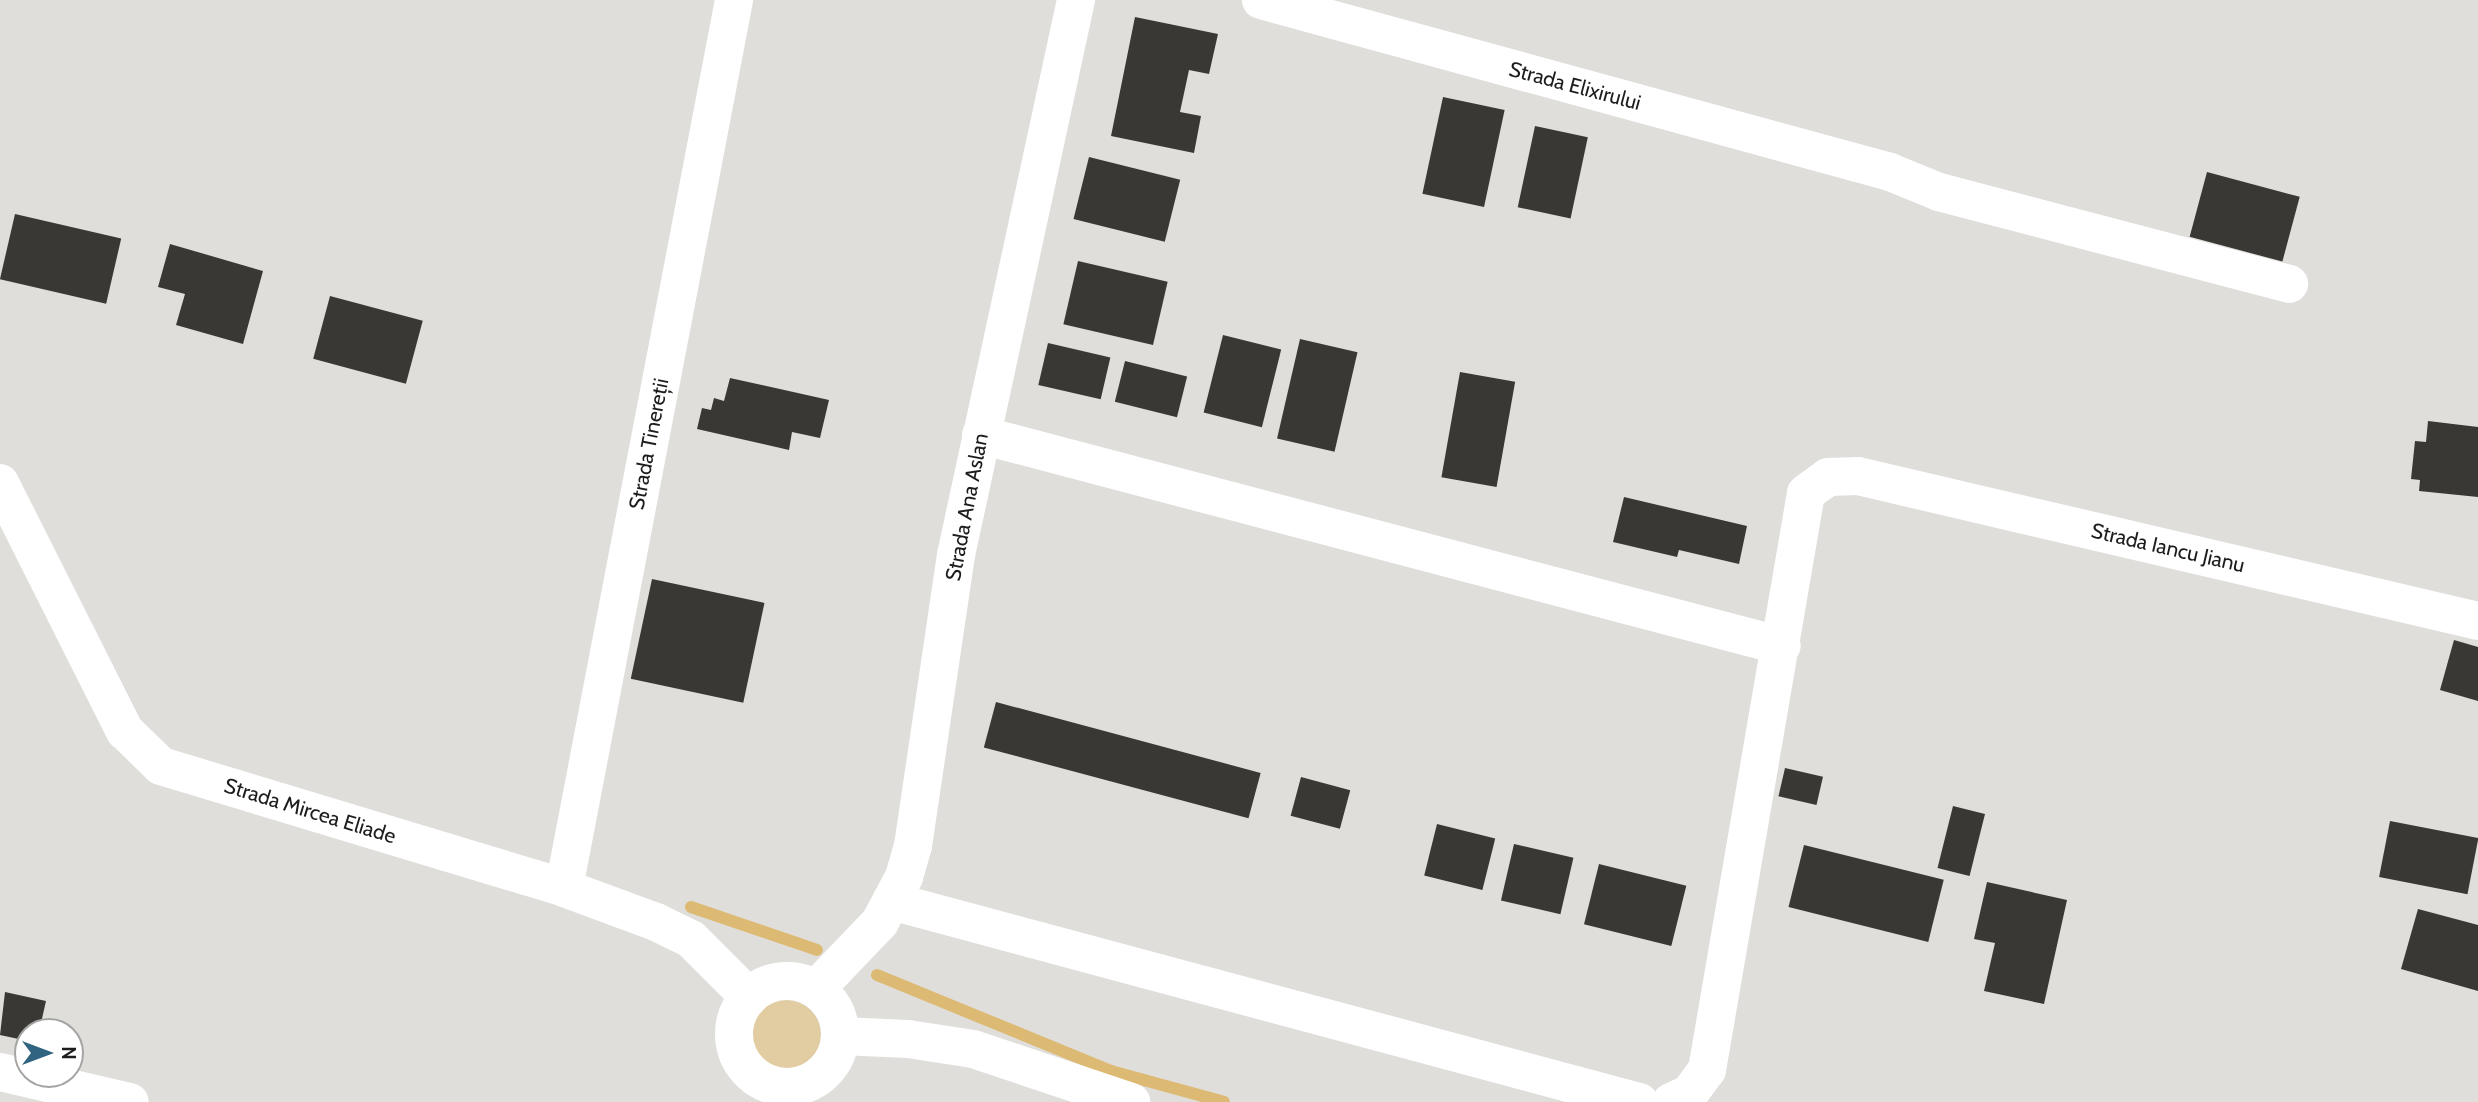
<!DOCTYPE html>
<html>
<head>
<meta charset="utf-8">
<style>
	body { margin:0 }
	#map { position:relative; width:2478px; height:1102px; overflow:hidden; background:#e0dedb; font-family:Cabin,sans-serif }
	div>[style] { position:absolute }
	.green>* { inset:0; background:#e2cca1 }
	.round { border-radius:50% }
	.stream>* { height:12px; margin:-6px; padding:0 6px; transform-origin:6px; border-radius:6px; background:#ddba73 }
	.building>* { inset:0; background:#393835; transform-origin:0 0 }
	.minor>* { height:38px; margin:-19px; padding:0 19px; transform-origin:19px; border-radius:19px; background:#fff }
	.minor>.ring { margin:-19px; padding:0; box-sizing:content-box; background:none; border:38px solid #fff; border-radius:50% }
	span { translate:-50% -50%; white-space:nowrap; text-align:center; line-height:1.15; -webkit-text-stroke:7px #fff; paint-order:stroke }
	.street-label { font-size:21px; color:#1e1d1c }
	.north { position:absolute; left:14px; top:1018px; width:70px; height:70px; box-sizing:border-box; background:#fff; border:2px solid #a5a5a4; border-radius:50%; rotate:90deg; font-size:19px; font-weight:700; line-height:28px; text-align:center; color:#1e1d1c }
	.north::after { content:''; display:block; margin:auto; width:24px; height:32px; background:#306480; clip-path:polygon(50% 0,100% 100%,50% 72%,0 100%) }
</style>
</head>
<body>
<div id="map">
	<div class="green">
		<i class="round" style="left:751px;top:1000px;width:70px;height:70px"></i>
	</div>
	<div class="stream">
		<i style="left:691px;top:907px;width:133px;rotate:18.8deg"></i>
		<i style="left:877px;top:975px;width:253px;rotate:22.3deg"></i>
		<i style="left:1111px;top:1071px;width:117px;rotate:15.3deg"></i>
	</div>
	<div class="building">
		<i style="clip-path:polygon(1135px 17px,1218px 34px,1209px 74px,1189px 70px,1180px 112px,1201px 116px,1194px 153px,1111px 136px)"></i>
		<i style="left:1443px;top:97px;width:63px;height:99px;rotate:12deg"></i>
		<i style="left:1535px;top:126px;width:54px;height:83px;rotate:12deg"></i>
		<i style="left:1089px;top:157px;width:94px;height:64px;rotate:14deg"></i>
		<i style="left:2207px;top:172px;width:96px;height:67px;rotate:15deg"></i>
		<i style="left:15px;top:214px;width:109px;height:67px;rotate:13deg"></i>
		<i style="clip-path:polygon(170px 244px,263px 271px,243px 344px,176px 325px,185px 294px,158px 287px)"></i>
		<i style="left:1078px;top:261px;width:92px;height:65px;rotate:13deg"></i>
		<i style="left:330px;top:296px;width:96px;height:65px;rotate:15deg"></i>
		<i style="left:1223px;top:335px;width:60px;height:80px;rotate:14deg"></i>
		<i style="left:1300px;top:339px;width:59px;height:102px;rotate:13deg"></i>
		<i style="left:1048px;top:343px;width:64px;height:43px;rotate:13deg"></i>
		<i style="left:1125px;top:361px;width:64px;height:42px;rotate:14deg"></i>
		<i style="left:1460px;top:372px;width:56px;height:107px;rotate:10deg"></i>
		<i style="clip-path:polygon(730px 378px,829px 400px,820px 438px,792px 432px,789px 450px,697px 429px,702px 408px,711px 410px,714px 398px,724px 401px)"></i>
		<i style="clip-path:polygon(2428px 421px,2478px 427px,2478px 497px,2419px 491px,2420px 480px,2411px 479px,2415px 441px,2426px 442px)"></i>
		<i style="clip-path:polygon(1624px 497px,1747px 526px,1739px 564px,1679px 550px,1677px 557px,1613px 542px)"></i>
		<i style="left:652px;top:579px;width:115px;height:102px;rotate:12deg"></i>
		<i style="clip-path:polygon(2454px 640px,2478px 647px,2478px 701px,2440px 690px)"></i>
		<i style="left:996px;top:702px;width:274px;height:47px;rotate:15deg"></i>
		<i style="left:1785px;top:768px;width:39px;height:29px;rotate:13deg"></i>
		<i style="left:1301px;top:777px;width:51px;height:40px;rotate:15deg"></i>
		<i style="left:1953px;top:806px;width:33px;height:64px;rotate:14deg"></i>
		<i style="left:2390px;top:821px;width:90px;height:57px;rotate:11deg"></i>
		<i style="left:1437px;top:824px;width:60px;height:53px;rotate:14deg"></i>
		<i style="left:1514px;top:844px;width:61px;height:58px;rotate:13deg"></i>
		<i style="left:1804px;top:845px;width:144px;height:64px;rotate:14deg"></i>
		<i style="left:1599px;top:864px;width:90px;height:62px;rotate:14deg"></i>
		<i style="clip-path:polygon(1987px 882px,2067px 900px,2044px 1004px,1984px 991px,1995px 943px,1974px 939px)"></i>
		<i style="clip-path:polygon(2418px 909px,2478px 925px,2478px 991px,2401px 969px)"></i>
		<i style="clip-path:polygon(5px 992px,46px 1001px,39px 1032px,28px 1032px,28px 1041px,0 1035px)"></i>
	</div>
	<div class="minor">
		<i style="left:1261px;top:0;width:652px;rotate:15.29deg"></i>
		<i style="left:1890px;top:172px;width:53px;rotate:22.2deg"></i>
		<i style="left:1939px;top:192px;width:362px;rotate:14.7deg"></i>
		<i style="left:981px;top:435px;width:828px;rotate:14.76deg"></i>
		<i style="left:0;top:483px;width:278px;rotate:63.3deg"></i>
		<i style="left:125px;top:731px;width:50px;rotate:44.2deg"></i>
		<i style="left:161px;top:766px;width:421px;rotate:16.8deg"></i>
		<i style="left:564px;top:888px;width:98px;rotate:20.3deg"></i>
		<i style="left:656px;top:922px;width:39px;rotate:26deg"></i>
		<i style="left:691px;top:939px;width:82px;rotate:45deg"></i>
		<i style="left:564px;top:888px;width:904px;rotate:-79.16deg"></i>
		<i style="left:891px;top:901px;width:775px;rotate:15.04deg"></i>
		<i class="ring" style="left:734px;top:981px;width:68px;height:68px"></i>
		<i style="left:816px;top:989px;width:93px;rotate:-46.3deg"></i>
		<i style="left:880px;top:922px;width:51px;rotate:-61.9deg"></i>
		<i style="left:904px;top:877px;width:32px;rotate:-74deg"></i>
		<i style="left:913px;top:846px;width:294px;rotate:-81.6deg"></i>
		<i style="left:956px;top:555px;width:568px;rotate:-77.8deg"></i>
		<i style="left:841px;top:1036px;width:67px;rotate:2.6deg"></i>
		<i style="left:908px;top:1039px;width:66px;rotate:8.7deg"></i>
		<i style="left:973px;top:1049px;width:167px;rotate:18.5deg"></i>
		<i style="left:0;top:1072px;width:133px;rotate:13deg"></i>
		<i style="left:1671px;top:1102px;width:21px;rotate:-25deg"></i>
		<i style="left:1690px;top:1093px;width:29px;rotate:-54deg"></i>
		<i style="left:1707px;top:1070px;width:585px;rotate:-80.26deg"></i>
		<i style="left:1806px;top:493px;width:27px;rotate:-36deg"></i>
		<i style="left:1828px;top:477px;width:30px;rotate:-2deg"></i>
		<i style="left:1858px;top:476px;width:637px;rotate:13.16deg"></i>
	</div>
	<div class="street-label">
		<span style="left:1575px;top:86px;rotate:15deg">Strada Elixirului</span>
		<span style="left:649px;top:444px;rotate:-79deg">Strada Tinereții</span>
		<span style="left:967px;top:507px;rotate:-79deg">Strada Ana Aslan</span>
		<span style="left:2168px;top:548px;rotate:13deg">Strada Iancu Jianu</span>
		<span style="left:310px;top:811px;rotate:17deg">Strada Mircea Eliade</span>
	</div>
	<div class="north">N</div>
</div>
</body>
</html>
